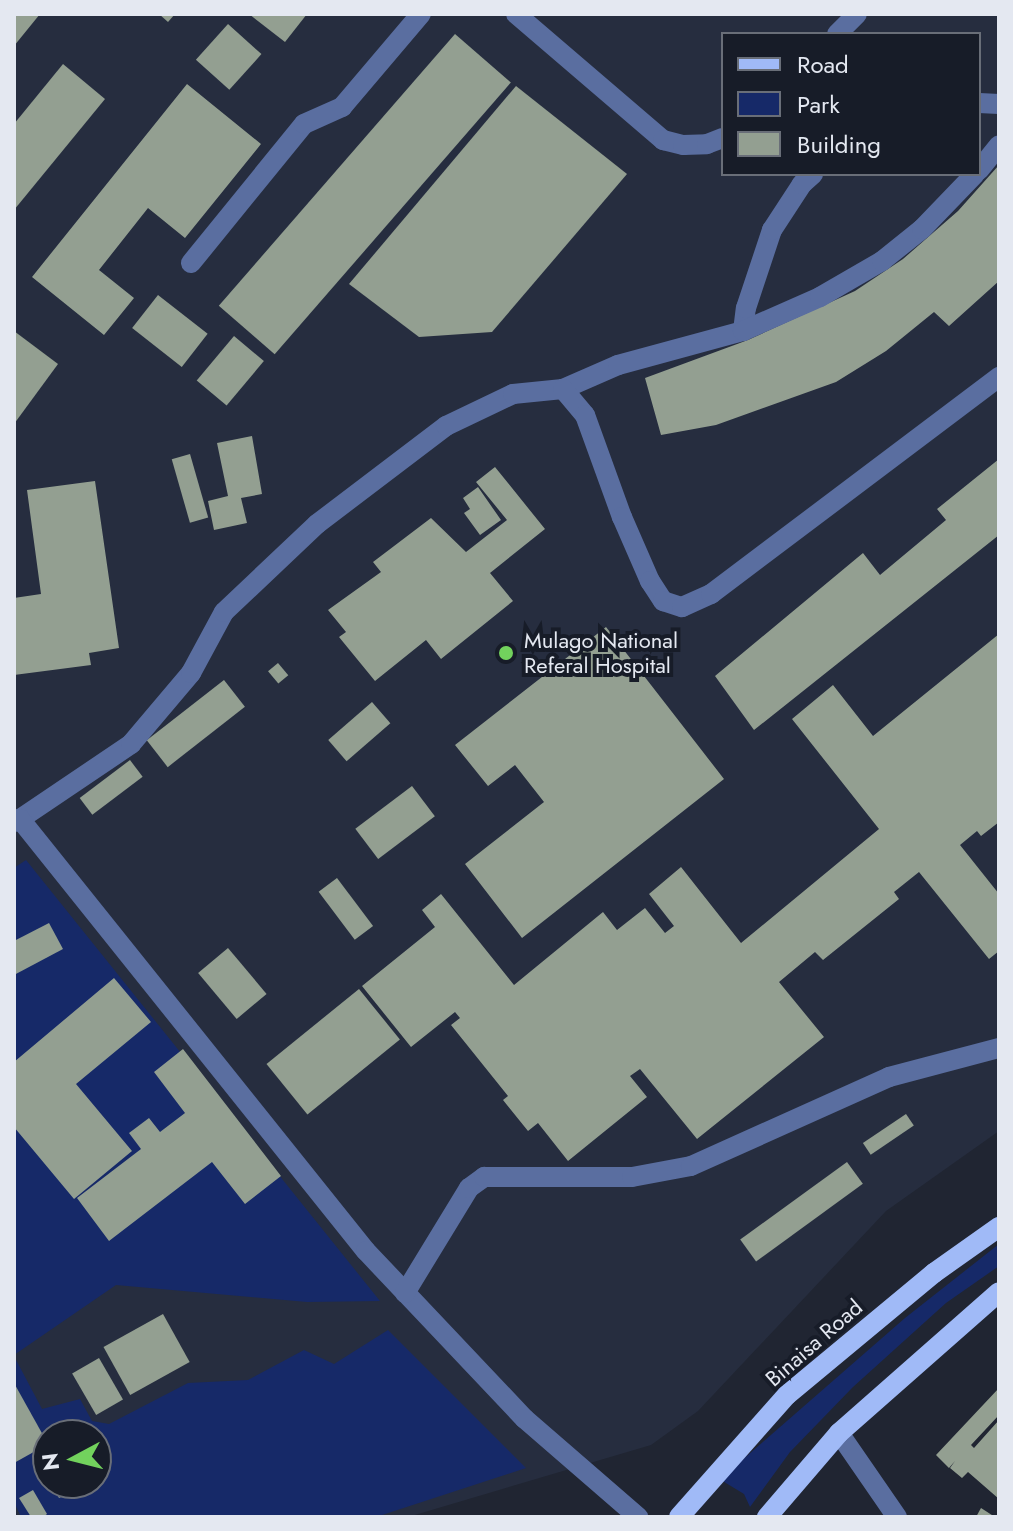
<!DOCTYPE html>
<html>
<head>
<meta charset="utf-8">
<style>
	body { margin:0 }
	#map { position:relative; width:1013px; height:1531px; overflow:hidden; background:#202532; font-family:Jost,sans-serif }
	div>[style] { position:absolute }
	.built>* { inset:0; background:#262d3f }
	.green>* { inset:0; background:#162968 }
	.building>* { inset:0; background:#939f91; transform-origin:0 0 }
	.minor>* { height:20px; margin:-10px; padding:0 10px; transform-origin:10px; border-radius:10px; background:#5a6ea0 }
	.major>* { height:20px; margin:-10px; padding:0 10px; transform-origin:10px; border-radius:10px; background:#a0baf7 }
	.dots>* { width:22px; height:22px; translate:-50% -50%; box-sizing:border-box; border:4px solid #171c28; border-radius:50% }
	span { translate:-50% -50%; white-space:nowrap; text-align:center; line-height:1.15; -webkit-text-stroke:8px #171c28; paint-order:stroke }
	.poi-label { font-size:22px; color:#e4e8f1 }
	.left { translate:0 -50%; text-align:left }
	.street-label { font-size:22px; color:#e4e8f1 }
	.frame { position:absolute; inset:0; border:16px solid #e4e8f1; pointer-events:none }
	.legend { position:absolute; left:721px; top:32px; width:260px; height:144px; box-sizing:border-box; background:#171c28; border:2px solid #696e78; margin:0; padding:10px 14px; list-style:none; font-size:24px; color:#e4e8f1 }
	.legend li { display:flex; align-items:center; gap:16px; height:40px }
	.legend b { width:40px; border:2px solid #696e78 }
	.north { position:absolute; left:32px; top:1419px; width:80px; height:80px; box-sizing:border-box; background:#171c28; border:2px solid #696e78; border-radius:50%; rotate:263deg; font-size:22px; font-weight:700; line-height:32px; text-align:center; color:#e4e8f1 }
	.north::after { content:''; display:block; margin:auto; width:28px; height:36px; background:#72d25d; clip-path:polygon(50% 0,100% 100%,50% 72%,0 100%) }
</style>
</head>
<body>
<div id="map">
	<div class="built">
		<i style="clip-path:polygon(evenodd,14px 14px,999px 14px,999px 1131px,886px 1211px,698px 1411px,651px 1445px,408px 1517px,14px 1517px,14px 14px,723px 34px,979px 34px,979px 174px,723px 174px,723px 34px,14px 14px,48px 1435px,96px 1435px,96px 1483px,48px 1483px,48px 1435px)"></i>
	</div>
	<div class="green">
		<i style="clip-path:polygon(26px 860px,380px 1301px,307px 1302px,116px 1285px,14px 1355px,14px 868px)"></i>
		<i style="clip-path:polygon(999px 1244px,999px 1266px,946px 1303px,853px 1387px,790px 1452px,750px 1507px,744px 1494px,716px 1477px,740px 1462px,905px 1318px)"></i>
		<i style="clip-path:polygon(evenodd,388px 1330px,526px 1468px,376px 1517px,21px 1517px,14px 1502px,14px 1356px,42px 1409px,80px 1399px,92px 1421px,109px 1424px,188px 1383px,248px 1380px,304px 1350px,334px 1364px,388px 1330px,48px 1435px,96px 1435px,96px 1483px,48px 1483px,48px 1435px)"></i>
	</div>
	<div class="building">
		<i style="clip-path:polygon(14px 14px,40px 14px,14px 46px)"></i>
		<i style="clip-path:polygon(159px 14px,175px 14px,168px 22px)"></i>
		<i style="clip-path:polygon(249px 14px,307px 14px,285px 42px)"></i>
		<i style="left:228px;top:24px;width:45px;height:48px;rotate:42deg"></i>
		<i style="left:455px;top:34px;width:74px;height:360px;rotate:41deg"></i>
		<i style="clip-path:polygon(63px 64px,105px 99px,14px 210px,14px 124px)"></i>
		<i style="clip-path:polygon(187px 84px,261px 144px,185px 238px,148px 208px,99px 270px,134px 298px,104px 335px,32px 277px)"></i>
		<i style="clip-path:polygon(516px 86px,627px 174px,492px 332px,419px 337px,349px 284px)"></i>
		<i style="clip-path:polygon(999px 165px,999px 281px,949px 326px,934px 312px,886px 351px,836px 382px,716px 425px,661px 435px,645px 378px,748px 340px,855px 291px,903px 259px,958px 211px)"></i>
		<i style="left:158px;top:295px;width:63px;height:42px;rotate:38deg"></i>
		<i style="clip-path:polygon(14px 331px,58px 364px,14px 424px)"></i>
		<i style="left:234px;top:336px;width:39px;height:58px;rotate:40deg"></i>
		<i style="clip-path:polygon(252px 436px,262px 494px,241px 498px,247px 523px,214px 530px,208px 501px,228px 496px,217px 443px)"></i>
		<i style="left:190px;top:454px;width:66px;height:19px;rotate:74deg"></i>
		<i style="clip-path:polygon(999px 459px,999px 535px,754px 730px,715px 676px,863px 553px,880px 575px,946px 520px,937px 509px)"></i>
		<i style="clip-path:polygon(495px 467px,545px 529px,490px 573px,513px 601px,441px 659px,426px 640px,375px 681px,339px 637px,346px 632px,328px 610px,381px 572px,373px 562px,431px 518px,466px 552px,507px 520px,476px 482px)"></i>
		<i style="clip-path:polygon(95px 481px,119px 648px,89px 653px,91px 665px,14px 675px,14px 598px,41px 594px,27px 490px)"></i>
		<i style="clip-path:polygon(478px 487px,501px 520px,480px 535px,464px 513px,470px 509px,463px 498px)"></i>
		<i style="clip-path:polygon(606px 627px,724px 779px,522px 938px,465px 864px,544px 802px,515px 765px,488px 786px,455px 745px)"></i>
		<i style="clip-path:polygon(999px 634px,999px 822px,981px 836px,977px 831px,960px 845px,999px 894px,999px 951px,989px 959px,919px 872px,894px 892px,899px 899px,823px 960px,815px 952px,779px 982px,824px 1037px,697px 1139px,640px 1069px,630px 1076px,647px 1097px,568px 1161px,538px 1123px,528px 1131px,503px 1100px,508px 1096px,451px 1025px,460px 1018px,455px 1012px,411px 1047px,362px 986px,435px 927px,422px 910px,441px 894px,514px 985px,603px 912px,617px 930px,645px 908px,665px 933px,674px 926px,649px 894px,681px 867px,741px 943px,879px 829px,792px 719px,833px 685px,873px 736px)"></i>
		<i style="left:278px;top:663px;width:16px;height:13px;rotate:50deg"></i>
		<i style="left:224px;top:680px;width:34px;height:98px;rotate:52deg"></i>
		<i style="left:372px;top:702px;width:28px;height:58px;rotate:49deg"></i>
		<i style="left:130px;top:760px;width:21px;height:63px;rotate:53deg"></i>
		<i style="left:412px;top:786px;width:38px;height:71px;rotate:53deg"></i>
		<i style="left:337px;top:878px;width:60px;height:23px;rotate:53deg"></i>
		<i style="clip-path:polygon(49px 923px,63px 949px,14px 975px,14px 941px)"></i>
		<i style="left:228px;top:948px;width:60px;height:39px;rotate:50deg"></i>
		<i style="clip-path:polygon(114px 978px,151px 1022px,76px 1084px,132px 1151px,74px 1199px,14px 1127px,14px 1062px)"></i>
		<i style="left:359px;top:989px;width:65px;height:119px;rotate:51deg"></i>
		<i style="clip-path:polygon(183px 1049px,281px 1176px,245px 1204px,212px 1162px,109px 1241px,77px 1198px,141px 1149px,129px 1133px,149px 1118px,160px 1132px,185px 1113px,154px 1072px)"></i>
		<i style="left:906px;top:1114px;width:14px;height:52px;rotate:56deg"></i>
		<i style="left:847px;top:1162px;width:27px;height:132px;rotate:54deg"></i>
		<i style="left:163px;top:1314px;width:55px;height:68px;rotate:61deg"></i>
		<i style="left:99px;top:1358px;width:48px;height:31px;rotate:60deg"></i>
		<i style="clip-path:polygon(14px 1383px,48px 1444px,14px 1463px)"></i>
		<i style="clip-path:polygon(999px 1388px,999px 1415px,971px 1445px,974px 1448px,999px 1420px,999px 1499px,968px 1472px,962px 1478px,950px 1468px,955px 1461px,949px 1468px,936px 1455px)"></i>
		<i style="clip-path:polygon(96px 1447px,109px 1473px,96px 1479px)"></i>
		<i style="clip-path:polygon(48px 1453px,48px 1476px,39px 1457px)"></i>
		<i style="clip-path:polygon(51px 1483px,89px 1483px,59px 1498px)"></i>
		<i style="clip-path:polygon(33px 1490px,47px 1514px,43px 1517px,31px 1517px,19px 1498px)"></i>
		<i style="clip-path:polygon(981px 1508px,995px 1517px,976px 1517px)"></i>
	</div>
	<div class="minor">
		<i style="left:516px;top:14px;width:194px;rotate:40.6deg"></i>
		<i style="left:663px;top:140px;width:21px;rotate:14deg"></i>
		<i style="left:683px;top:145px;width:24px;rotate:-2deg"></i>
		<i style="left:707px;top:144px;width:17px;rotate:-21deg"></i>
		<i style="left:837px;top:34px;width:28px;rotate:-45deg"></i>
		<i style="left:979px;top:103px;width:20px;rotate:3deg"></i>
		<i style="left:979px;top:170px;width:32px;rotate:-51deg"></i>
		<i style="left:191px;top:263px;width:179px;rotate:-50.9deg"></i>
		<i style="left:304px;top:124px;width:42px;rotate:-24.1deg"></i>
		<i style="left:342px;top:107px;width:122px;rotate:-49.7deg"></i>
		<i style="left:743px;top:331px;width:23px;rotate:-83deg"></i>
		<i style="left:746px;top:308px;width:82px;rotate:-71.6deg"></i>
		<i style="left:772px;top:230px;width:55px;rotate:-56.9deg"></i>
		<i style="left:802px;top:184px;width:15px;rotate:-42deg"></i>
		<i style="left:563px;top:389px;width:60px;rotate:-23.6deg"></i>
		<i style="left:618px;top:365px;width:130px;rotate:-15.2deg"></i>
		<i style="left:743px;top:331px;width:84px;rotate:-23.8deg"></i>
		<i style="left:820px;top:297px;width:72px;rotate:-30.1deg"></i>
		<i style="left:882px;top:261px;width:51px;rotate:-38.7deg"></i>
		<i style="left:922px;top:229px;width:76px;rotate:-46.1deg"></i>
		<i style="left:20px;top:819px;width:134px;rotate:-34deg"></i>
		<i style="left:131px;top:744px;width:93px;rotate:-49.8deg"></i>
		<i style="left:191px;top:673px;width:69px;rotate:-61.6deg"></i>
		<i style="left:224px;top:612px;width:128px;rotate:-43.4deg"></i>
		<i style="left:317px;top:524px;width:162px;rotate:-37.2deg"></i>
		<i style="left:446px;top:426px;width:74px;rotate:-25.5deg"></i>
		<i style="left:513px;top:394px;width:50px;rotate:-5.7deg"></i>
		<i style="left:563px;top:389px;width:34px;rotate:50deg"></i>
		<i style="left:585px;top:415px;width:109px;rotate:70.1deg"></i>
		<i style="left:622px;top:517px;width:70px;rotate:66.4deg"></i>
		<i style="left:650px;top:581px;width:24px;rotate:57deg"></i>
		<i style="left:663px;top:601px;width:20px;rotate:18deg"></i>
		<i style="left:682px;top:607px;width:32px;rotate:-24deg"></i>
		<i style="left:711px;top:594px;width:361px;rotate:-37deg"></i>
		<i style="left:14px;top:822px;width:7px;rotate:-27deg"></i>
		<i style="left:20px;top:819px;width:553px;rotate:51.31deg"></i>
		<i style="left:366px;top:1251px;width:231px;rotate:46.6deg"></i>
		<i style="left:525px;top:1419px;width:150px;rotate:40.9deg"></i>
		<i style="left:405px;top:1293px;width:123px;rotate:-58.6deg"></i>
		<i style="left:469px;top:1188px;width:19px;rotate:-36deg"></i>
		<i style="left:484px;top:1177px;width:148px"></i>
		<i style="left:632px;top:1177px;width:60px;rotate:-10.6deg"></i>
		<i style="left:691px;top:1166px;width:217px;rotate:-24.2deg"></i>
		<i style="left:889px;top:1077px;width:114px;rotate:-14.8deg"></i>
		<i style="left:839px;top:1433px;width:102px;rotate:55.4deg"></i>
	</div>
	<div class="major">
		<i style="left:679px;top:1517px;width:163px;rotate:-48.5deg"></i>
		<i style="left:787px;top:1395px;width:191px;rotate:-39.7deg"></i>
		<i style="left:934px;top:1273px;width:80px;rotate:-35.3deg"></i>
		<i style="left:767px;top:1517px;width:111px;rotate:-49.4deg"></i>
		<i style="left:839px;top:1433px;width:213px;rotate:-41.4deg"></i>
	</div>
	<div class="dots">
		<i style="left:506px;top:653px;background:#72d25d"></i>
	</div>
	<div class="poi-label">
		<span class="left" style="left:524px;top:653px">Mulago National<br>Referal Hospital</span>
	</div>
	<div class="street-label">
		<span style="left:814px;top:1343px;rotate:-41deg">Binaisa Road</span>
	</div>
	<div class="frame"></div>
	<ul class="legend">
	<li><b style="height:10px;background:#a0baf7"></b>Road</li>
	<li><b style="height:22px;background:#162968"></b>Park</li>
	<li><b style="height:22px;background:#939f91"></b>Building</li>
	</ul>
	<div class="north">N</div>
</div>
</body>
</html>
